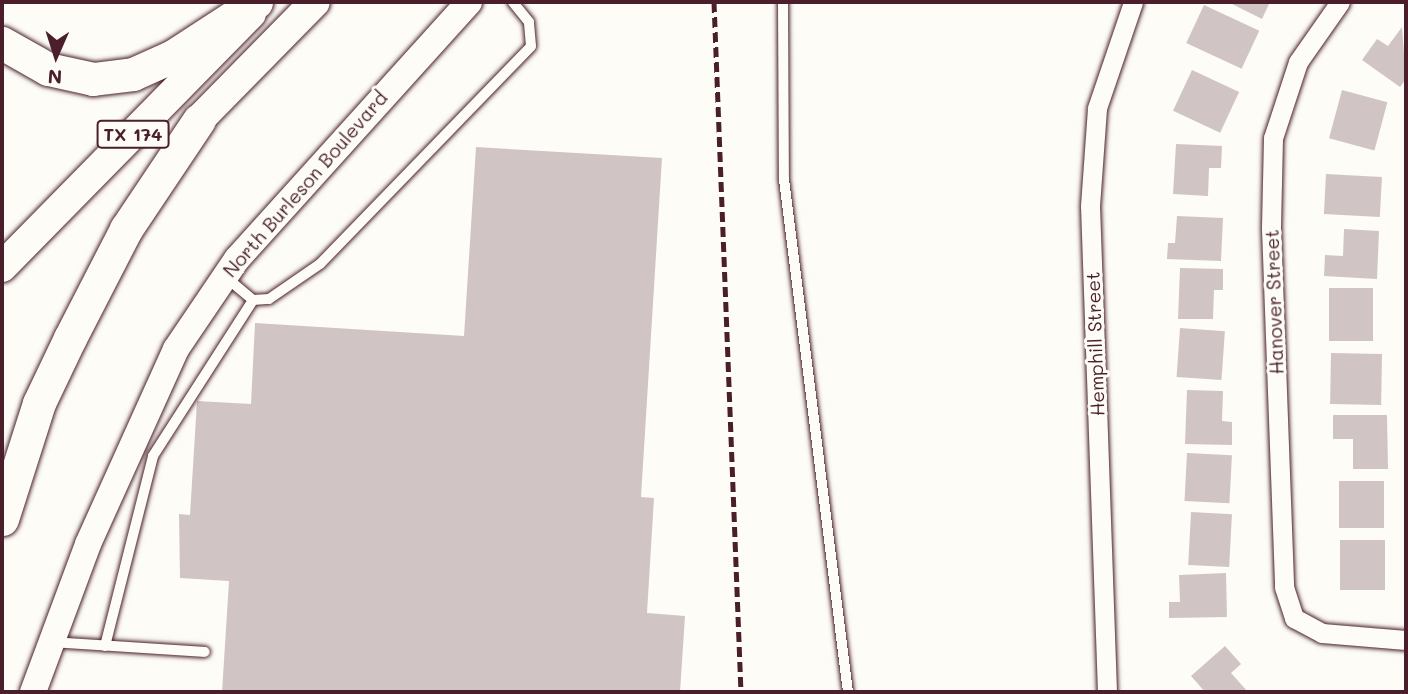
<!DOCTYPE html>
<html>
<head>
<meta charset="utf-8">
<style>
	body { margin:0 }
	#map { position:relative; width:1408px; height:694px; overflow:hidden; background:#fdfcf7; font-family:Mali,sans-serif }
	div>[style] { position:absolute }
	.building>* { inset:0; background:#d0c5c4; transform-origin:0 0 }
	.roads { filter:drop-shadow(0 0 2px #4a1f2b) drop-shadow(0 0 2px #4a1f2b) }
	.lane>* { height:10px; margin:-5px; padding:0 5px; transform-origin:5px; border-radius:5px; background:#fdfcf7 }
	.street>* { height:19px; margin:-9.5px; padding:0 9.5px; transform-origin:9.5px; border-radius:9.5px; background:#fdfcf7 }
	.secondary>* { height:26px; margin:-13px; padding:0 13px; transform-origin:13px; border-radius:13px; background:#fdfcf7 }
	.primary>* { height:30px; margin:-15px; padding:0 15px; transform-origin:15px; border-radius:15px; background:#fdfcf7 }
	.highway>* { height:33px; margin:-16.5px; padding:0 16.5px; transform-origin:16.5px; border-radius:16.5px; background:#fdfcf7 }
	.rail>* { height:5px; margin-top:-2.5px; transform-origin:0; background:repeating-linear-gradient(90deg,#4a1f2b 0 10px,transparent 0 15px) }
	span { translate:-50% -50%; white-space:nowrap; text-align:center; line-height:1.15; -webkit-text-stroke:6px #fdfcf7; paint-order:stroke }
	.shield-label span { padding:2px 5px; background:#fdfcf7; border:2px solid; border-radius:5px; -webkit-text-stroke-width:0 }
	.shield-label { font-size:18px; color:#4a1f2b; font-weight:700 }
	.street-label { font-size:19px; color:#4a1f2b }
	.frame { position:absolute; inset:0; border:4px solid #4a1f2b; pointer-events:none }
	.north { position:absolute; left:21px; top:21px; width:70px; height:70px; -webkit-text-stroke:5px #fdfcf7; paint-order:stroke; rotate:183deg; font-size:19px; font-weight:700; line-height:28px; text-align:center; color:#4a1f2b }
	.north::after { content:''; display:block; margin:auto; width:24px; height:32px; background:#4a1f2b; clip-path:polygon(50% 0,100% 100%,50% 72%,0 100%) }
</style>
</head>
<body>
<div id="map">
	<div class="building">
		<i style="clip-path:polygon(1228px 2px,1270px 2px,1262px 19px)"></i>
		<i style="left:1204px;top:5px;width:61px;height:42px;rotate:25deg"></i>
		<i style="clip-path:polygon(1402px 27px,1406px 79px,1400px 87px,1362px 60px,1377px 39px,1388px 46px)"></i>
		<i style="left:1192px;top:70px;width:52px;height:45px;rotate:25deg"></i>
		<i style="left:1342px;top:90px;width:47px;height:50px;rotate:15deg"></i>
		<i style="clip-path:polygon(1176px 144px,1222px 146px,1221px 168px,1209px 168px,1208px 196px,1173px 194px)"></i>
		<i style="clip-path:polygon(476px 147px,662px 158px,641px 497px,654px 498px,647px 613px,685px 616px,680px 692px,222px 692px,229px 581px,180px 578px,179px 514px,190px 515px,197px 401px,251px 404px,255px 323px,464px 336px)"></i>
		<i style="left:1326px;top:174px;width:56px;height:40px;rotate:3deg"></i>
		<i style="clip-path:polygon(1177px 216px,1223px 218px,1221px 261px,1167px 259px,1168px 243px,1175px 243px)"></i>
		<i style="clip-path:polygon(1344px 229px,1379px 231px,1377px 279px,1324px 276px,1325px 255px,1343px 256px)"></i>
		<i style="clip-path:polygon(1180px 268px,1223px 269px,1223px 290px,1214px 290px,1213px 319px,1178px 319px)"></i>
		<i style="left:1329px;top:288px;width:44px;height:53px"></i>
		<i style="left:1180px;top:328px;width:45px;height:49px;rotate:4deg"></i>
		<i style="left:1331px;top:353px;width:51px;height:51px;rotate:1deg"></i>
		<i style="clip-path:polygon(1187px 390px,1223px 391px,1222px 421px,1232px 422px,1232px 445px,1185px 444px)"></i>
		<i style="clip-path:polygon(1333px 415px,1387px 415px,1388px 469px,1353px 469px,1353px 439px,1333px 439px)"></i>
		<i style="left:1187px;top:453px;width:45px;height:48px;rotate:3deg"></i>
		<i style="left:1339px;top:481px;width:45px;height:47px"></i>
		<i style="left:1191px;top:512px;width:41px;height:53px;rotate:3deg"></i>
		<i style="left:1340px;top:540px;width:45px;height:50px"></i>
		<i style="clip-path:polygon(1226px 573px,1227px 617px,1169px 618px,1169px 602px,1180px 602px,1179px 575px)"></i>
		<i style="clip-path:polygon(1225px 646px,1241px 664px,1231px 673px,1248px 692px,1205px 692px,1191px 676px)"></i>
	</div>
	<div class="roads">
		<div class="lane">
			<i style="left:783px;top:2px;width:177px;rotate:89.7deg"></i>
			<i style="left:784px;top:179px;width:517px;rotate:82.89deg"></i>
			<i style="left:253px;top:300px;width:16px;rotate:-4deg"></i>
			<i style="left:269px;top:299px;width:62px;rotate:-34.5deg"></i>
			<i style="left:320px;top:264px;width:303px;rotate:-45.9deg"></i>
			<i style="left:531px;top:46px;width:24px;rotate:-95deg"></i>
			<i style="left:529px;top:22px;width:26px;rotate:-129deg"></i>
			<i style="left:52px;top:642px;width:153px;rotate:3.7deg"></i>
			<i style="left:105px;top:646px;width:196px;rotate:-75.8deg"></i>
			<i style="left:153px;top:456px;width:185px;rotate:-57.3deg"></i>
			<i style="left:253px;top:300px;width:34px;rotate:-140deg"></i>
		</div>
		<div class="street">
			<i style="left:1340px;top:2px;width:73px;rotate:125deg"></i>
			<i style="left:1298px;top:62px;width:80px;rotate:108.2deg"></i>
			<i style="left:1273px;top:138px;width:90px;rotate:91.3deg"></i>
			<i style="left:1271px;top:228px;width:359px;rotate:87.9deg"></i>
			<i style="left:1284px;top:587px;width:33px;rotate:72deg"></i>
			<i style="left:1294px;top:618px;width:32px;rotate:28deg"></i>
			<i style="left:1322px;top:633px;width:84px;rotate:4.8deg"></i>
			<i style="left:1107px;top:692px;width:486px;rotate:-92deg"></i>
			<i style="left:1090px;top:206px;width:98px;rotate:-85.9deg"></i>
			<i style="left:1097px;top:108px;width:112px;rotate:-71.2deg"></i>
		</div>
		<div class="secondary">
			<i style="left:33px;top:692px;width:158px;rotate:-69.6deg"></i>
			<i style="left:88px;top:544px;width:214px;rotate:-65.7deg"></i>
			<i style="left:176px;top:349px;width:109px;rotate:-55.9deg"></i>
			<i style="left:237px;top:259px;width:346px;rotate:-47.9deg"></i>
		</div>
		<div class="primary">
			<i style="left:199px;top:120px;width:165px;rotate:-45.5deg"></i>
			<i style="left:2px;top:267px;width:355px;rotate:-45.5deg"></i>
		</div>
		<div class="highway">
			<i style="left:2px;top:43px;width:53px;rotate:29.5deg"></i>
			<i style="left:48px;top:69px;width:46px;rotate:12.5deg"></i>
			<i style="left:93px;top:79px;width:40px;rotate:-7.1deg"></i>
			<i style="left:133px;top:74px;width:44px;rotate:-24.2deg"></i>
			<i style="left:173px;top:56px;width:99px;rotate:-33deg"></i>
			<i style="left:2px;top:519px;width:122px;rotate:-72.3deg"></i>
			<i style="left:39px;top:403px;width:72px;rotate:-64.5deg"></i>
			<i style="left:70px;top:338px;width:123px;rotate:-62.8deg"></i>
			<i style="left:126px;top:229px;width:131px;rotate:-56.2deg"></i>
		</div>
	</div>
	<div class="rail">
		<i style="left:714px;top:2px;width:691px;rotate:87.76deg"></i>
	</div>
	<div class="shield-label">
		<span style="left:133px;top:134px">TX 174</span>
	</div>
	<div class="street-label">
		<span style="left:305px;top:184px;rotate:-49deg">North Burleson Boulevard</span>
		<span style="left:1274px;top:302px;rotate:-92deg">Hanover Street</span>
		<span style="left:1095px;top:344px;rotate:-92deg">Hemphill Street</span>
	</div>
	<div class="frame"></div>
	<div class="north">N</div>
</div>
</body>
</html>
